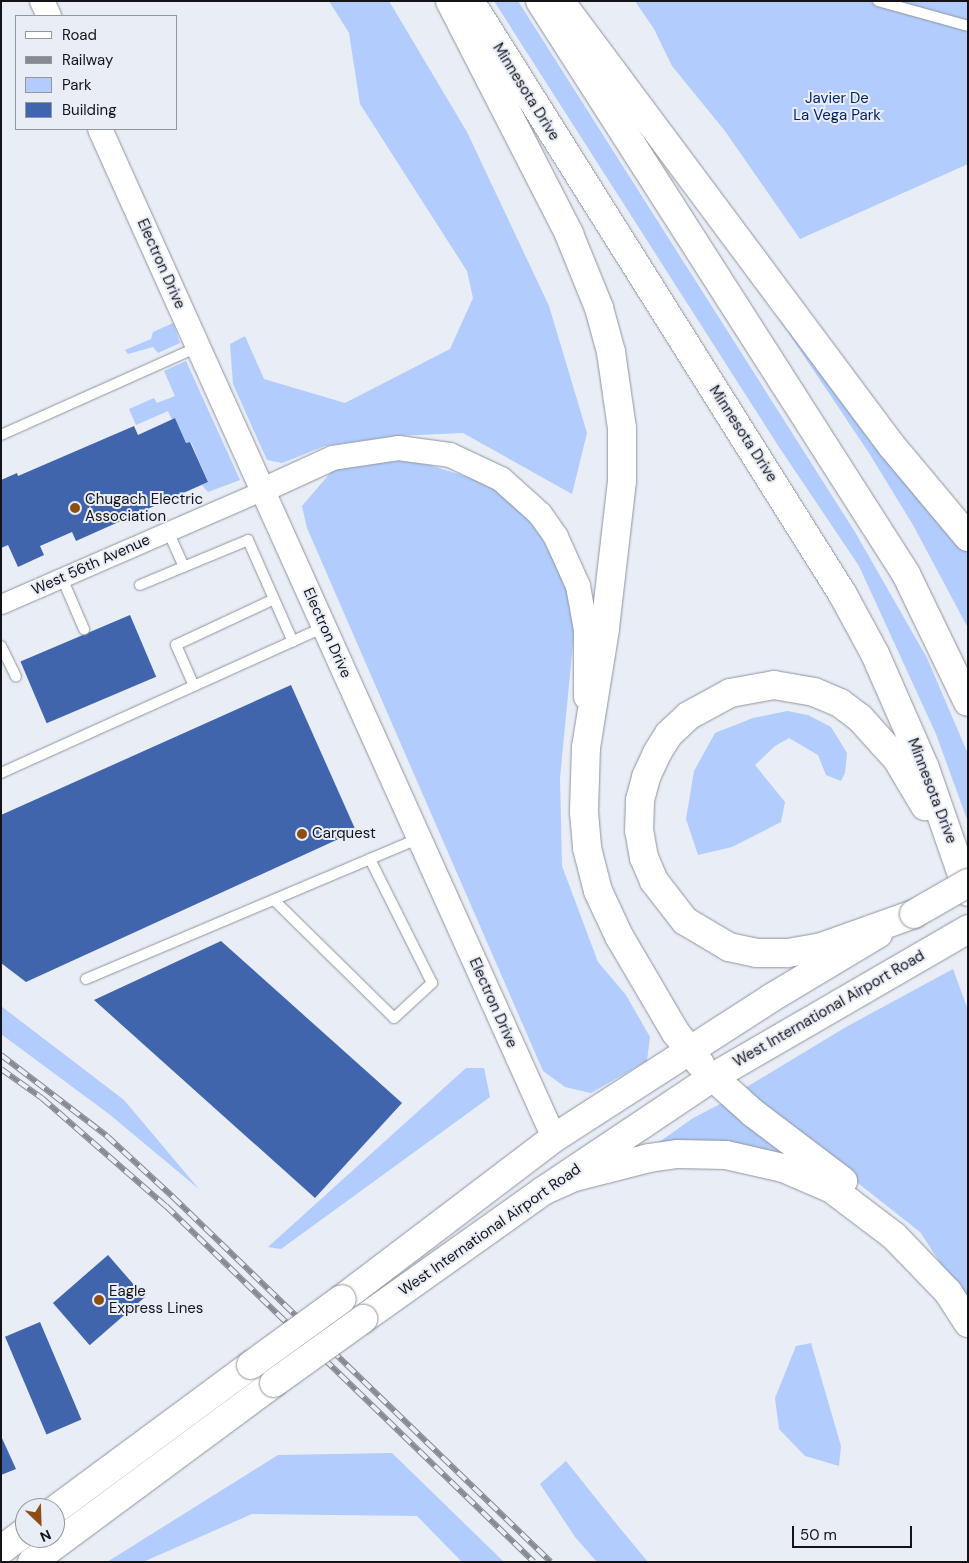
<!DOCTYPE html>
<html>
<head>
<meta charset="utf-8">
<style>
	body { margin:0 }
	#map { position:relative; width:969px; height:1563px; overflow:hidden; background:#e8edf6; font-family:"DM Sans",sans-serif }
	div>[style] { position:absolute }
	.green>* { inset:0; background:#b1ccfd }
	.building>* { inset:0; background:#4065ad; transform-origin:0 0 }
	.roads { filter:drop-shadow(0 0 1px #8f949c) drop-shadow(0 0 1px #8f949c) }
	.service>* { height:10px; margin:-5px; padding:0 5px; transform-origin:5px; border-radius:5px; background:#fff }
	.minor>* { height:19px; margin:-9.5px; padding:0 9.5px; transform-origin:9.5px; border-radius:9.5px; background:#fff }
	.tertiary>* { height:24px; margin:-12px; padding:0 12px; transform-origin:12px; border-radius:12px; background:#fff }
	.primary>* { height:28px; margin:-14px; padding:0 14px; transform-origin:14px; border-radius:14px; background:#fff }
	.motorway>* { height:28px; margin:-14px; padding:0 14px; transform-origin:14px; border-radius:14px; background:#fff }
	.rail>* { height:5.5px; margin-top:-2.75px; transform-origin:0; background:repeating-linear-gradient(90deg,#e8edf6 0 11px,#878a90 0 22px); box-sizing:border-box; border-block:1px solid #878a90 }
	.bridges { filter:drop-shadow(0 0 1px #8f949c) drop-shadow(0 0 1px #8f949c) }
	.primary-bridge>* { height:28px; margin:-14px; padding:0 14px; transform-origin:14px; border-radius:14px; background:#fff }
	.dots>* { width:14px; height:14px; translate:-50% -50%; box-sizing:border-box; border:2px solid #e8edf6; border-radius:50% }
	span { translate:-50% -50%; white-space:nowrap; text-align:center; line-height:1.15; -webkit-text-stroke:4px #e8edf6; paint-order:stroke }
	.street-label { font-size:15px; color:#131417 }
	.park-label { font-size:15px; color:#042364 }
	.poi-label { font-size:15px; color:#131417 }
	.left { translate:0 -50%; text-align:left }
	.frame { position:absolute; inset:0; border:2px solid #131417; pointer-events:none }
	.legend { position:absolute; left:15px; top:15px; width:162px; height:115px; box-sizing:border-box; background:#e8edf6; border:1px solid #93969d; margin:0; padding:6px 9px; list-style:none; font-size:15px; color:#131417 }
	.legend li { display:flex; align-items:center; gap:10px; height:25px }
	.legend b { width:25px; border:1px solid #93969d }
	.north { position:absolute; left:15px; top:1498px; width:50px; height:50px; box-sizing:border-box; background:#e8edf6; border:1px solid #93969d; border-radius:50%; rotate:156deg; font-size:14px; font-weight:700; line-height:20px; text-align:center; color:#131417 }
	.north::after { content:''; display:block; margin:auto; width:18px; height:22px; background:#8c4e13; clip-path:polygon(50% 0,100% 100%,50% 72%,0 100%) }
	.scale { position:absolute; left:792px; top:1526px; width:120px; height:22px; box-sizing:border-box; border:2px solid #131417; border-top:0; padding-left:6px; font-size:15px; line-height:18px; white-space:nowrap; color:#131417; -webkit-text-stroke:4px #e8edf6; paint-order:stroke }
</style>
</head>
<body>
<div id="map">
	<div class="green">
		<i style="clip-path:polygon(329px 1px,389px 1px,467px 132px,549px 306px,587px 433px,572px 494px,463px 433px,395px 436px,325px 446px,282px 463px,267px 460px,233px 384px,230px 344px,245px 336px,264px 379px,345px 403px,450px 349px,473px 298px,467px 271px,360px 104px,349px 33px)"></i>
		<i style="clip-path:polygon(494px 1px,518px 1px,855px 532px,927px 658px,968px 754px,968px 822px,936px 734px,859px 566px,779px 447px)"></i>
		<i style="clip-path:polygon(635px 1px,968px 1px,968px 164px,800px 239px,725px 131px,672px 66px,654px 29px)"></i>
		<i style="clip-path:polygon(709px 214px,968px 547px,968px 628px,913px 525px,869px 453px)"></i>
		<i style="clip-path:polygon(173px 323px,180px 343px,158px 353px,153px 347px,128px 354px,125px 350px,151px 339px,153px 332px)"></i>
		<i style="clip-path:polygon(186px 361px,240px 480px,208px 492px,202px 485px,208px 482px,191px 442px,186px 443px,175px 418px,172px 420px,168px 411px,136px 425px,129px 409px,154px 398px,157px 403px,175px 396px,164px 371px)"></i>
		<i style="clip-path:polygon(398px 460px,429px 465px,481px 481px,513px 501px,540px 535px,577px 602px,560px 778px,562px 866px,598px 962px,626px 995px,650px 1037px,647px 1061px,591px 1093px,565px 1087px,543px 1071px,307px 528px,302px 506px,332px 471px,363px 461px)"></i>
		<i style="clip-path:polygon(787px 711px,808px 715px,831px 727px,847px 753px,845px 773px,841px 781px,826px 775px,818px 755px,789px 738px,775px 746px,755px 765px,785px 802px,781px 822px,732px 847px,698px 855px,686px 819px,694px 771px,715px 733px,753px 718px)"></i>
		<i style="clip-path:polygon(953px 969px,968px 1010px,968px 1305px,920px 1232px,807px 1143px,745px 1088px,846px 1027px)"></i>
		<i style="clip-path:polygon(1px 1006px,124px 1100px,199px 1189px,109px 1114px,1px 1034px)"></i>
		<i style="clip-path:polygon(466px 1068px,484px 1068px,490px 1097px,281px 1249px,268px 1247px)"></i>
		<i style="clip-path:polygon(722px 1103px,800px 1163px,660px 1148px,658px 1143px,693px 1118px)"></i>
		<i style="clip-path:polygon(811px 1343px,841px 1446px,839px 1466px,805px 1456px,779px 1429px,775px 1398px,796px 1346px)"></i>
		<i style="clip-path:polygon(392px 1453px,504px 1562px,462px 1562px,417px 1516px,252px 1514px,143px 1562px,107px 1562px,278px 1455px)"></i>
		<i style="clip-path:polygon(566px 1461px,614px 1521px,648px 1562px,597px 1562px,575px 1537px,540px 1484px)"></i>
	</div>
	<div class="building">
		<i style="clip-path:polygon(175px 418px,186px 443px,190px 442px,208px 482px,76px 541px,72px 532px,40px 546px,44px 555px,18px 567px,8px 545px,1px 548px,1px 480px,17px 473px,18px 476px,134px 426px,138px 435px)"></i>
		<i style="left:130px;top:615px;width:67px;height:119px;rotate:67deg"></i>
		<i style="clip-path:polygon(291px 685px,356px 831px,26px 982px,1px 963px,1px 815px)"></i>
		<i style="clip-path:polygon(221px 941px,402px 1103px,315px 1198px,94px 1000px)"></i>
		<i style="left:108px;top:1255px;width:56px;height:73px;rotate:49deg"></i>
		<i style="left:40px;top:1322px;width:106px;height:38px;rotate:67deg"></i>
		<i style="clip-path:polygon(1px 1436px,16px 1469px,1px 1475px)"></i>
	</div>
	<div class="roads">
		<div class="service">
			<i style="left:878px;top:1px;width:93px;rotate:15.5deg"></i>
			<i style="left:1px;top:435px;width:216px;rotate:-24.1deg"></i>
			<i style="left:168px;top:531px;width:39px;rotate:66deg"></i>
			<i style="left:62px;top:578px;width:56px;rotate:66.7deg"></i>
			<i style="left:140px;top:585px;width:117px;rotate:-22.6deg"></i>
			<i style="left:248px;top:540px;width:111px;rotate:66.2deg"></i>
			<i style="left:1px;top:646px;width:34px;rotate:64deg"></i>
			<i style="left:194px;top:686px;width:45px;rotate:-113.7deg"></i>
			<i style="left:176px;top:645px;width:108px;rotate:-25.1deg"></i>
			<i style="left:1px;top:773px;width:355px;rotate:-24.3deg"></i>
			<i style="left:274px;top:900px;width:168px;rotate:44.5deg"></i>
			<i style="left:394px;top:1018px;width:52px;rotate:-42.6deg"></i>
			<i style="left:432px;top:983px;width:139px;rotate:-116.6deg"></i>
			<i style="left:86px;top:979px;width:362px;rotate:-22.9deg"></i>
		</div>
		<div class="minor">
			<i style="left:1px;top:604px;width:286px;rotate:-23.5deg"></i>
		</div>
		<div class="tertiary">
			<i style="left:42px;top:1px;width:17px;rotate:65deg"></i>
			<i style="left:100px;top:129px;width:1106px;rotate:65.77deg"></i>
			<i style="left:263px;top:490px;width:77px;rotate:-24.6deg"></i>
			<i style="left:333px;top:458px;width:66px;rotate:-8.7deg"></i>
			<i style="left:398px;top:448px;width:52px;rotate:7.7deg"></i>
			<i style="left:450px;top:455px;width:56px;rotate:25.2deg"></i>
			<i style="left:501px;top:479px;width:52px;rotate:41.9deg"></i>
			<i style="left:540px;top:514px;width:28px;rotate:55deg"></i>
			<i style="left:556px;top:537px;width:54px;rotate:65.8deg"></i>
			<i style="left:578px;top:586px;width:45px;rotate:79.7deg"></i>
			<i style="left:586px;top:630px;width:67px;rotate:90deg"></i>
		</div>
		<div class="primary">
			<i style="left:586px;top:747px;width:65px;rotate:91.8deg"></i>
			<i style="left:584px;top:812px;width:36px;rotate:85deg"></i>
			<i style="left:587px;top:848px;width:44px;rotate:75.7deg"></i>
			<i style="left:598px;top:891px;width:50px;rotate:65deg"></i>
			<i style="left:619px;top:936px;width:113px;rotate:59.6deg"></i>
			<i style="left:676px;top:1033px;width:39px;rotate:52deg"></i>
			<i style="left:342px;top:1299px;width:266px;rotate:-37.2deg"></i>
			<i style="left:554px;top:1138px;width:258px;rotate:-32.8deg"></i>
			<i style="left:771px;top:998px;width:125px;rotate:-30.9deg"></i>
			<i style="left:363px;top:1319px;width:221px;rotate:-35.4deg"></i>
			<i style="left:543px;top:1191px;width:205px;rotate:-33.8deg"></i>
			<i style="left:713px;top:1077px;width:295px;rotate:-30.1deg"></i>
			<i style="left:55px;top:1510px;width:244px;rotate:-36.5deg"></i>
			<i style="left:1px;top:1550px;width:30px;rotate:-37deg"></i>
			<i style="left:32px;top:1562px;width:301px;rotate:-36.5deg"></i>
		</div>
		<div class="motorway">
			<i style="left:450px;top:1px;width:262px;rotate:62.9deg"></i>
			<i style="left:569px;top:234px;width:80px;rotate:67.9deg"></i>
			<i style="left:599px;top:308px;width:46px;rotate:74.7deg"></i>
			<i style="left:611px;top:352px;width:77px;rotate:81.8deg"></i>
			<i style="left:622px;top:428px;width:53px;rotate:90deg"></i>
			<i style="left:622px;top:481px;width:149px;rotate:96.6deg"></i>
			<i style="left:605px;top:629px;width:120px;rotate:99.1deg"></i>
			<i style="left:470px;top:1px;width:699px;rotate:57.86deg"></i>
			<i style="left:842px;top:593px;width:69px;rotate:61.6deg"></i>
			<i style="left:875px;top:654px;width:124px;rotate:66.3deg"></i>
			<i style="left:925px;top:768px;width:131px;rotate:70.9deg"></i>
			<i style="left:540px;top:1px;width:680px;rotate:57.43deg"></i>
			<i style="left:906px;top:574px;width:142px;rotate:64.2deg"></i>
			<i style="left:566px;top:9px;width:544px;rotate:53.3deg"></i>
			<i style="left:891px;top:445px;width:120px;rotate:50.1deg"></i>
			<i style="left:914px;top:914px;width:98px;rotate:160.3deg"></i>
			<i style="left:822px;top:947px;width:36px;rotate:170deg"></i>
			<i style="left:787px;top:953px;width:30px;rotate:180deg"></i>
			<i style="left:757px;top:953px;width:29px;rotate:-168deg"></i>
			<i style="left:729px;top:947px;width:51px;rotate:-149.4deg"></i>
			<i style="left:685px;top:921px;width:51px;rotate:-127.8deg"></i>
			<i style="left:654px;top:881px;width:25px;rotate:-113deg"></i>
			<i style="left:644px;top:858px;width:27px;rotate:-100deg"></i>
			<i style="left:639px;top:831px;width:31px;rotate:-88deg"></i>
			<i style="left:640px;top:800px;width:24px;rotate:-75deg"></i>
			<i style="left:646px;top:777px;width:26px;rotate:-65deg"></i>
			<i style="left:657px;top:753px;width:22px;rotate:-58deg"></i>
			<i style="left:669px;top:734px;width:26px;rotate:-43deg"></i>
			<i style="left:688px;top:716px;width:48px;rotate:-28.7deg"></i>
			<i style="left:730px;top:693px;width:45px;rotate:-10.3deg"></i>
			<i style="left:774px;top:685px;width:41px;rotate:9.9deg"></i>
			<i style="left:814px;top:692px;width:28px;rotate:23deg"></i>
			<i style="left:840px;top:703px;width:25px;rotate:37deg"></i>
			<i style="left:860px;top:718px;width:55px;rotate:47.9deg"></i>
			<i style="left:897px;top:759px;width:55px;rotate:59.2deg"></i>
			<i style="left:713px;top:1077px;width:54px;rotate:42deg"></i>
			<i style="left:753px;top:1113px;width:113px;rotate:37.1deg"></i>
			<i style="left:543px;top:1191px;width:35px;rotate:-24deg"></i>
			<i style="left:575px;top:1177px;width:76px;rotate:-14.4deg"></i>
			<i style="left:649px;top:1158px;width:29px;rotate:-8deg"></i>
			<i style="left:678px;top:1154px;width:48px;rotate:1.2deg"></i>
			<i style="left:726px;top:1155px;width:58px;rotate:12.8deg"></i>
			<i style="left:783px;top:1168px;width:53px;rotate:23.2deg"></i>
			<i style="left:832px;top:1189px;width:78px;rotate:37.2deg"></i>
			<i style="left:894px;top:1236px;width:78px;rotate:46deg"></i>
			<i style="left:948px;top:1292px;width:37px;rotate:57deg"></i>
		</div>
	</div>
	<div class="rail">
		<i style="left:1px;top:1055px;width:133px;rotate:37.4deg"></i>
		<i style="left:107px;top:1136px;width:90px;rotate:42.7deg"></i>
		<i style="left:173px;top:1197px;width:525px;rotate:44deg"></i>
		<i style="left:1px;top:1069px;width:50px;rotate:35.3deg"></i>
		<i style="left:42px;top:1098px;width:164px;rotate:41.1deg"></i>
		<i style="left:166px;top:1206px;width:512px;rotate:44.05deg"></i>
	</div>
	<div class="bridges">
		<div class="primary-bridge">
			<i style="left:914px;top:914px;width:62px;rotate:-29.9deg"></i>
			<i style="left:251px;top:1365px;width:112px;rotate:-36deg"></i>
			<i style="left:274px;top:1383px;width:110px;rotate:-35.7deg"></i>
		</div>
	</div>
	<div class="dots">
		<i style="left:75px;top:508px;background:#8c4e13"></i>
		<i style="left:302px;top:834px;background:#8c4e13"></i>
		<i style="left:99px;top:1300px;background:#8c4e13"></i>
	</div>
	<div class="street-label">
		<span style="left:526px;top:92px;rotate:58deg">Minnesota Drive</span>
		<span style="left:161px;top:264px;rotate:66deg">Electron Drive</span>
		<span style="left:743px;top:434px;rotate:57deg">Minnesota Drive</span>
		<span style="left:91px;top:565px;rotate:-24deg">West 56th Avenue</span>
		<span style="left:327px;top:633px;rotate:66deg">Electron Drive</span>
		<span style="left:932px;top:791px;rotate:69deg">Minnesota Drive</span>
		<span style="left:493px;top:1003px;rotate:66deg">Electron Drive</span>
		<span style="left:829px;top:1009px;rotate:-30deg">West International Airport Road</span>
		<span style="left:490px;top:1230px;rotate:-35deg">West International Airport Road</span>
	</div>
	<div class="park-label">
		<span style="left:837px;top:107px">Javier De<br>La Vega Park</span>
	</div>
	<div class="poi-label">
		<span class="left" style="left:85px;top:508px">Chugach Electric<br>Association</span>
		<span class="left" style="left:312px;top:834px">Carquest</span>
		<span class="left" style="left:109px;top:1300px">Eagle<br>Express Lines</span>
	</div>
	<div class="frame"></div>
	<ul class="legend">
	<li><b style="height:6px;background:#fff"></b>Road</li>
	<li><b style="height:6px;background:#878a90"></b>Railway</li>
	<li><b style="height:14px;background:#b1ccfd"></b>Park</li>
	<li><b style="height:14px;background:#4065ad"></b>Building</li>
	</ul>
	<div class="north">N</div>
	<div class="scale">50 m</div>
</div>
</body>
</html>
